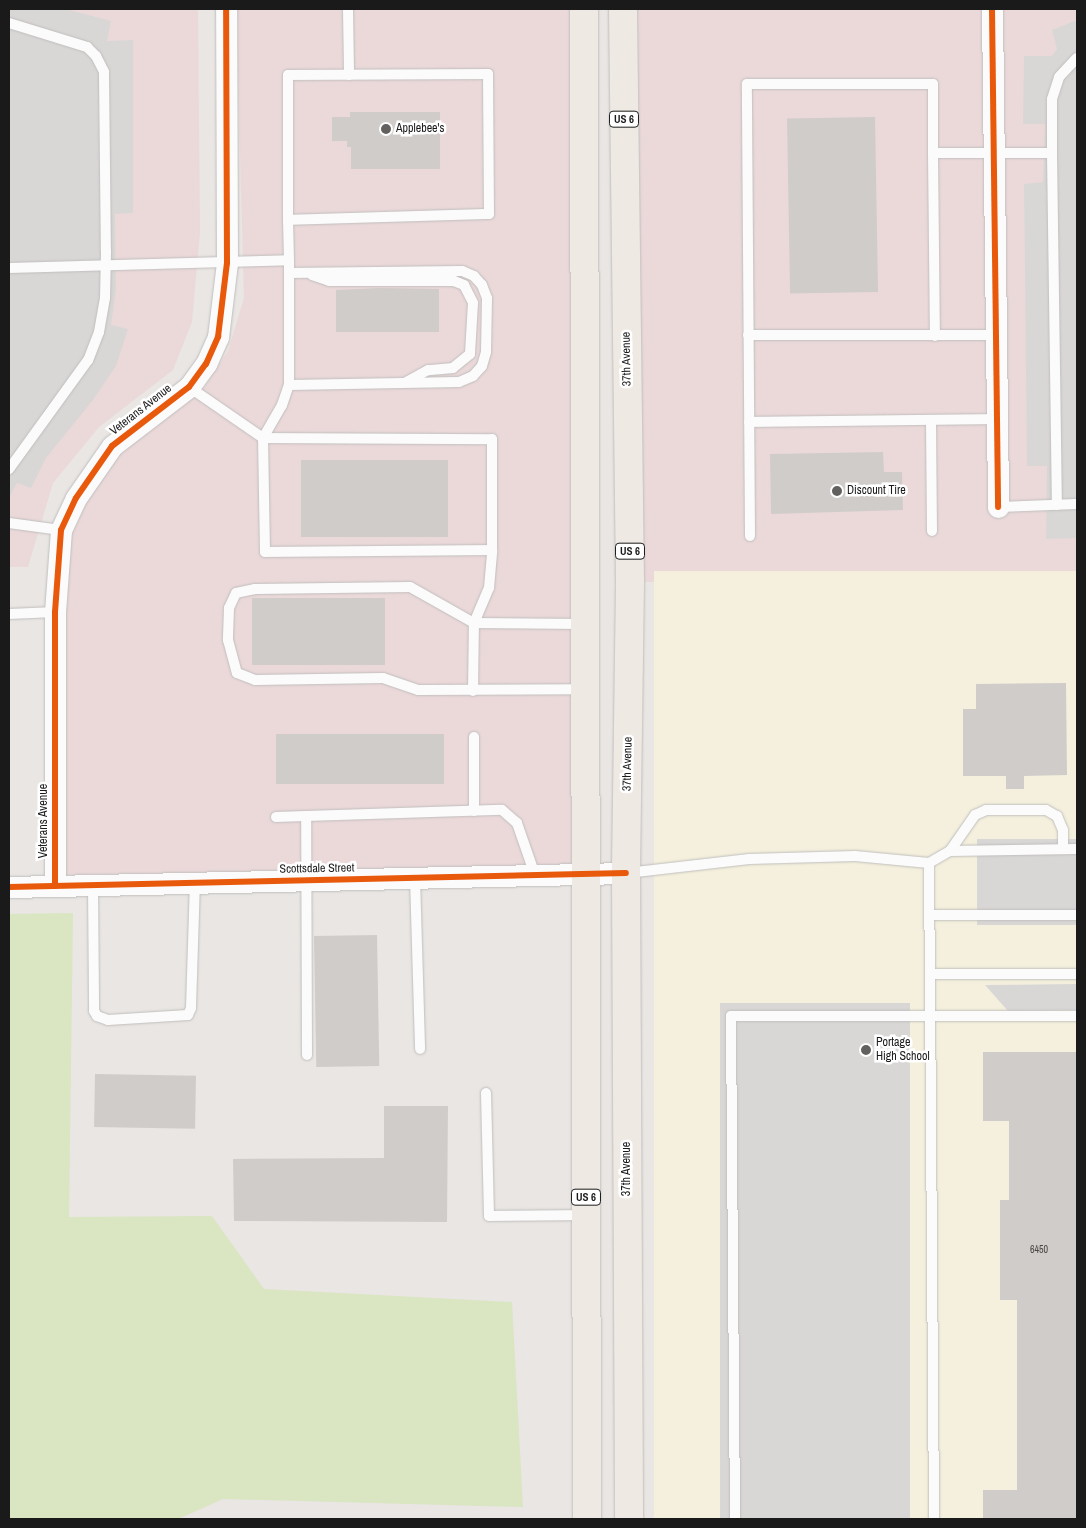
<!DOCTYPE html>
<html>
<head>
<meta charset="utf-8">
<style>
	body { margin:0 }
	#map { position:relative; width:1086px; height:1528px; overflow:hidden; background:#e9e6e3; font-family:"Archivo Narrow",sans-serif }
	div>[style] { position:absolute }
	.commercial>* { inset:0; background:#ebd9da; transform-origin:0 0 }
	.education>* { inset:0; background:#f4f0dd; transform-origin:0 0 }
	.grass>* { inset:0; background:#dae5c2 }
	.parking>* { inset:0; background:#d9d7d6; transform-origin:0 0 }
	.building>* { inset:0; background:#d0ccca; transform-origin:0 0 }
	.roads { filter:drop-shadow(0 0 1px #c0bebd) drop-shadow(0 0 1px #c0bebd) }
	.service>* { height:10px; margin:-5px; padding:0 5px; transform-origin:5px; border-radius:5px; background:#fcfbfb }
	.minor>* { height:21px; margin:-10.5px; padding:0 10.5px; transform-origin:10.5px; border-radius:10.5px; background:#fcfbfb }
	.primary>* { height:28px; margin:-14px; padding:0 14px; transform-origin:14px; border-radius:14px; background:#efe9e3 }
	.cycleway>* { height:6px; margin:-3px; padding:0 3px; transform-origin:3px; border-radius:3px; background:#e8590c }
	.dots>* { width:14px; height:14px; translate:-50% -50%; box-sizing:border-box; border:2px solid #fff; border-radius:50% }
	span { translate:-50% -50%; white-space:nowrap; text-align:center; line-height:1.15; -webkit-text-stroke:5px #fff; paint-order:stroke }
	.number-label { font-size:10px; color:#484646 }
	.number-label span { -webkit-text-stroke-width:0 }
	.shield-label span { padding:1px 4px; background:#fff; border:1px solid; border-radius:4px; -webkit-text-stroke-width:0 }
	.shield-label { font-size:11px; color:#1a1a1a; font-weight:700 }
	.poi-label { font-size:12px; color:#1a1a1a }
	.left { translate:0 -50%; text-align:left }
	.street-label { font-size:12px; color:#1a1a1a }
	.frame { position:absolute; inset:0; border:10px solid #1a1a1a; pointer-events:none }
</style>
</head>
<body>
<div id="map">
	<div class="commercial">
		<i style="clip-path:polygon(9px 9px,198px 9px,200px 232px,192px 322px,173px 370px,99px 427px,53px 483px,28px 567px,9px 567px)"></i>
		<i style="clip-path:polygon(236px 9px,575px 9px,578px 868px,60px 875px,63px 612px,69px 536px,97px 482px,133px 438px,203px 389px,228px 351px,244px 298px)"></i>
		<i style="left:633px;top:9px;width:444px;height:573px"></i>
	</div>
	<div class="education">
		<i style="left:1077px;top:571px;width:948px;height:423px;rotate:90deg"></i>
	</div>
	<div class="grass">
		<i style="clip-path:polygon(73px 913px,69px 1217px,212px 1216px,264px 1289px,512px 1302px,523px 1507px,223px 1499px,178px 1519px,9px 1519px,9px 914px)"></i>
	</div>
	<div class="parking">
		<i style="clip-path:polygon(9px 9px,66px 9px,111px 21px,107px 41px,133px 40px,133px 213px,115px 214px,116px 290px,111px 325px,128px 329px,116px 366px,93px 400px,46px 458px,31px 488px,17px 483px,9px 498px)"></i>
		<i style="clip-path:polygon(1077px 20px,1077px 538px,1046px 539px,1047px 466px,1027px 466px,1024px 184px,1043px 182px,1045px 124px,1023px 124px,1024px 56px,1052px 56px,1057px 49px,1052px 30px)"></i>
		<i style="left:977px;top:839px;width:100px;height:86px"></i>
		<i style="clip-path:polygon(1077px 984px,1077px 1010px,1008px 1011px,985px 985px)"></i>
		<i style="left:910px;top:1003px;width:516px;height:190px;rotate:90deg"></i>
	</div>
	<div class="building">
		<i style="clip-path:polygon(350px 112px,440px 112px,440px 169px,351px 169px,351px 147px,347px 147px,347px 141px,332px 141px,332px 117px,350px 117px)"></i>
		<i style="left:875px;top:117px;width:175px;height:88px;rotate:89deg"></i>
		<i style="clip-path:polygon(380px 288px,439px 289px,439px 332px,336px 332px,336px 290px)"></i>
		<i style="clip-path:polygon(883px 452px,884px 472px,902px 472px,903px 510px,771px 514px,770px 454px)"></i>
		<i style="left:448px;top:460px;width:77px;height:147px;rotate:90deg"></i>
		<i style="left:385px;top:598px;width:67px;height:133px;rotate:90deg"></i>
		<i style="clip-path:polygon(1066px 683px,1067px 775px,1024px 776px,1024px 789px,1006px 789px,1006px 776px,963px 776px,963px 709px,976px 709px,976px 684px)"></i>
		<i style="left:276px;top:734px;width:168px;height:50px"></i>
		<i style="left:377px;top:935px;width:131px;height:63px;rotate:89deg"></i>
		<i style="clip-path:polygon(983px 1052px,1077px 1052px,1077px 1519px,983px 1519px,983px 1490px,1017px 1490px,1017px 1300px,1000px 1300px,1000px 1200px,1009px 1200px,1009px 1121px,983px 1121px)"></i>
		<i style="left:95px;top:1074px;width:101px;height:53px;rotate:1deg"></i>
		<i style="clip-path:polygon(384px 1106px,448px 1106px,447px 1222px,234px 1221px,233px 1159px,384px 1158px)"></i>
	</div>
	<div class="roads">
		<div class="service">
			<i style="left:348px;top:9px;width:66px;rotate:89.1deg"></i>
			<i style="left:9px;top:23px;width:82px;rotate:17.1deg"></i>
			<i style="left:87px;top:47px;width:13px;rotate:45deg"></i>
			<i style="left:96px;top:56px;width:18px;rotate:63deg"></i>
			<i style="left:104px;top:72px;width:179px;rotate:89.4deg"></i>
			<i style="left:106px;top:251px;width:47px;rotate:91.2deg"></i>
			<i style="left:105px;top:298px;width:35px;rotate:100deg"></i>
			<i style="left:99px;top:332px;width:30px;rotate:111deg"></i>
			<i style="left:88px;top:360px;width:135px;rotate:125.9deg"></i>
			<i style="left:933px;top:153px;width:183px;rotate:89.4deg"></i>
			<i style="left:1052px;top:153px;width:352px;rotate:89.2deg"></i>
			<i style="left:9px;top:268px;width:280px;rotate:-1.6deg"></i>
			<i style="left:312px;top:275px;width:18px;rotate:19deg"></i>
			<i style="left:329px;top:281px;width:125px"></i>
			<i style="left:454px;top:281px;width:11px;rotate:22deg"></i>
			<i style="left:464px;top:285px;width:20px;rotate:63deg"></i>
			<i style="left:473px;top:303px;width:51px;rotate:93.4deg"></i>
			<i style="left:470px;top:354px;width:22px;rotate:141deg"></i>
			<i style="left:453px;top:368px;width:25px;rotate:175deg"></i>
			<i style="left:428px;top:370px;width:25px;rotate:151deg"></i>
			<i style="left:748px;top:335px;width:248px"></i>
			<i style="left:289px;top:385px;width:170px;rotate:-1deg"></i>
			<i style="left:459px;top:382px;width:15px;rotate:-23deg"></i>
			<i style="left:473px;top:376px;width:13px;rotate:-48deg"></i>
			<i style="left:482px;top:366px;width:15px;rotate:-74deg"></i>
			<i style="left:486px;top:352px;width:54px;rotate:-88.9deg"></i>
			<i style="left:487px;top:298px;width:14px;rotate:-111deg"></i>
			<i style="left:482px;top:285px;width:12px;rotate:-132deg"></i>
			<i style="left:474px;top:276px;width:13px;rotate:-157deg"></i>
			<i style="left:462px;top:271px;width:173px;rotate:179.3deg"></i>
			<i style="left:189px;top:387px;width:90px;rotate:34.6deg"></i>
			<i style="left:263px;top:438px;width:229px;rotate:0.3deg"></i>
			<i style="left:492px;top:439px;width:111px;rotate:90deg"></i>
			<i style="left:492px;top:550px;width:227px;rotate:179.5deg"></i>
			<i style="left:265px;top:552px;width:114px;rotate:-91deg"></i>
			<i style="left:263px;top:438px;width:38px;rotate:-60deg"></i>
			<i style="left:282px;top:405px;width:21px;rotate:-71deg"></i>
			<i style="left:289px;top:385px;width:125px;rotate:-90deg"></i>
			<i style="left:289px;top:260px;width:40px;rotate:-91.4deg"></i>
			<i style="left:288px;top:220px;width:145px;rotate:-90deg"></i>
			<i style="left:288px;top:75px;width:200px;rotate:-0.3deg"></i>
			<i style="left:488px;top:74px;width:140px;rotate:89.6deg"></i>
			<i style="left:489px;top:214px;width:201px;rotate:178.3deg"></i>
			<i style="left:931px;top:420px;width:111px;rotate:89.5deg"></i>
			<i style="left:749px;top:422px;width:248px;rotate:-0.7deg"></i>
			<i style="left:998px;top:507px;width:79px;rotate:-2.2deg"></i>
			<i style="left:9px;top:523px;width:52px;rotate:7.7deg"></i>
			<i style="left:750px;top:536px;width:452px;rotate:-90.4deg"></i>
			<i style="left:747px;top:84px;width:186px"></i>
			<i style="left:933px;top:84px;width:69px;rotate:90deg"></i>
			<i style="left:933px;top:153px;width:119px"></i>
			<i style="left:1052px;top:153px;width:54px;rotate:-90deg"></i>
			<i style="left:1052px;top:99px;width:23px;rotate:-72deg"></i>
			<i style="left:1059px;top:77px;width:26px;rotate:-47deg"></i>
			<i style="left:9px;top:614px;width:46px;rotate:-2.5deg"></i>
			<i style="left:584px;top:624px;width:110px;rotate:-179.5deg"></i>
			<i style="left:474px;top:623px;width:73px;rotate:-150.6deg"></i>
			<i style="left:410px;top:587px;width:155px;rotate:179.3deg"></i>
			<i style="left:255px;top:589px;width:19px;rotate:168deg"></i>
			<i style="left:236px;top:593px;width:17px;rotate:115deg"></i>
			<i style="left:229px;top:608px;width:32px;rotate:92deg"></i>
			<i style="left:228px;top:640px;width:34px;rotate:75deg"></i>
			<i style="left:237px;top:673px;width:19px;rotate:21deg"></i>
			<i style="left:255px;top:680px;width:128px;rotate:-0.9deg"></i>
			<i style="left:383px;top:678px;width:37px;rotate:19deg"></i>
			<i style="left:418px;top:690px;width:166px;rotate:-0.3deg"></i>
			<i style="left:473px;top:691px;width:68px;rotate:-89.2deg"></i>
			<i style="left:474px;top:623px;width:38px;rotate:-67deg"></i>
			<i style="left:489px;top:588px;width:38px;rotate:-85deg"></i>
			<i style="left:474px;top:737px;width:74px;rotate:90deg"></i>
			<i style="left:276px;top:817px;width:30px;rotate:-2deg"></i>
			<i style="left:950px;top:851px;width:44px;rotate:-55.2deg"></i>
			<i style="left:975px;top:815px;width:12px;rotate:-24deg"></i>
			<i style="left:986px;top:810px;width:60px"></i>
			<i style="left:1046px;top:810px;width:13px;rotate:29deg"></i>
			<i style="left:1057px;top:816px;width:15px;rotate:67deg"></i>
			<i style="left:1063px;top:830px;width:19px;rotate:90deg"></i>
			<i style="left:929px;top:863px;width:24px;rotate:-30deg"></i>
			<i style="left:950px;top:851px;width:127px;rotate:-0.9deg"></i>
			<i style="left:627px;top:873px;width:123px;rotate:-6.5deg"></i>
			<i style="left:749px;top:859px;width:106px;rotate:-1.6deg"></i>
			<i style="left:855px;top:856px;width:74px;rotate:5.4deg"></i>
			<i style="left:929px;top:863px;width:656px;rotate:89.56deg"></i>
			<i style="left:415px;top:878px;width:171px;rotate:88.3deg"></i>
			<i style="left:93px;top:885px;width:126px;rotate:89.5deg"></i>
			<i style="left:94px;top:1011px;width:6px;rotate:59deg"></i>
			<i style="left:97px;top:1016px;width:12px;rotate:20deg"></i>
			<i style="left:108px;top:1020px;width:80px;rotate:-3.6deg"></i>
			<i style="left:188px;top:1015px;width:8px;rotate:-67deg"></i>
			<i style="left:191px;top:1008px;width:125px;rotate:-88.2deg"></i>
			<i style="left:930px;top:915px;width:147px"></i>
			<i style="left:930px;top:974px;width:147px"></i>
			<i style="left:307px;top:1055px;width:239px;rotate:-90.2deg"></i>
			<i style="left:306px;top:816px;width:196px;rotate:-1.8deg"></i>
			<i style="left:502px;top:810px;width:20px;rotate:41deg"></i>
			<i style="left:517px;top:823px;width:55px;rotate:70.9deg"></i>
			<i style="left:486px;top:1093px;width:123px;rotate:88.6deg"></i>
			<i style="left:489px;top:1216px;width:96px;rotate:-0.6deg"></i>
			<i style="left:735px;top:1519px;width:503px;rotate:-90.46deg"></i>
			<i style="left:731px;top:1016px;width:346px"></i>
		</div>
		<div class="minor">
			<i style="left:992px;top:9px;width:498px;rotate:89.3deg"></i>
			<i style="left:55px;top:886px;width:274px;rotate:-90deg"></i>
			<i style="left:55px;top:612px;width:82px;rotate:-85.8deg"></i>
			<i style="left:61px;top:530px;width:35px;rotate:-65deg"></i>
			<i style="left:76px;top:498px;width:63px;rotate:-55.3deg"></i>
			<i style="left:112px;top:446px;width:97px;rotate:-37.5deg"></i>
			<i style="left:189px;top:387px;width:29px;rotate:-54deg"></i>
			<i style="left:206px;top:364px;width:30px;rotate:-66deg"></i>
			<i style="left:218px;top:337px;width:75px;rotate:-83.1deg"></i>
			<i style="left:227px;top:263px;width:254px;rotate:-90.2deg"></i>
			<i style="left:9px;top:887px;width:617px;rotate:-1.3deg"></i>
		</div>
		<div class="primary">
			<i style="left:584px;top:9px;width:1510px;rotate:89.89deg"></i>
			<i style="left:623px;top:9px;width:574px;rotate:89.3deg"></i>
			<i style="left:630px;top:583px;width:290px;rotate:90.8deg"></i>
			<i style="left:626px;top:873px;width:646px;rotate:89.73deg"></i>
		</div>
	</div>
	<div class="cycleway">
		<i style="left:992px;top:9px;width:498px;rotate:89.3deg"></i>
		<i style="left:55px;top:886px;width:274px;rotate:-90deg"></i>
		<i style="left:55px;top:612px;width:82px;rotate:-85.8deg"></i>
		<i style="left:61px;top:530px;width:35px;rotate:-65deg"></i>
		<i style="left:76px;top:498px;width:63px;rotate:-55.3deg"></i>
		<i style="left:112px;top:446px;width:97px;rotate:-37.5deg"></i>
		<i style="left:189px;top:387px;width:29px;rotate:-54deg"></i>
		<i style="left:206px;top:364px;width:30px;rotate:-66deg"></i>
		<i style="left:218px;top:337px;width:75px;rotate:-83.1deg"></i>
		<i style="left:227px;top:263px;width:254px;rotate:-90.2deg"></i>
		<i style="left:9px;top:887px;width:617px;rotate:-1.3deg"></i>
	</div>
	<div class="dots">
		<i style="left:386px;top:129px;background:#626160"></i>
		<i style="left:837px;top:491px;background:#626160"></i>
		<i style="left:866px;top:1050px;background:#626160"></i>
	</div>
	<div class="number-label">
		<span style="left:1039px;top:1250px">6450</span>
	</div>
	<div class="shield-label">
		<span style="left:624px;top:119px">US 6</span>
		<span style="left:630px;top:551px">US 6</span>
		<span style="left:586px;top:1197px">US 6</span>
	</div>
	<div class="poi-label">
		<span class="left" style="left:396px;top:129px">Applebee's</span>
		<span class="left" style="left:847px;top:491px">Discount Tire</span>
		<span class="left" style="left:876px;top:1050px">Portage<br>High School</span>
	</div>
	<div class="street-label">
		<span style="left:627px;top:359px;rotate:-91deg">37th Avenue</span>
		<span style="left:141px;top:410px;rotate:-38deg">Veterans Avenue</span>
		<span style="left:628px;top:764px;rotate:-89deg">37th Avenue</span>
		<span style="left:44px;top:821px;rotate:-90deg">Veterans Avenue</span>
		<span style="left:317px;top:869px;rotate:-1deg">Scottsdale Street</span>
		<span style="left:627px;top:1169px;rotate:-90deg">37th Avenue</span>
	</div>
	<div class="frame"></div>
</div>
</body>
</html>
